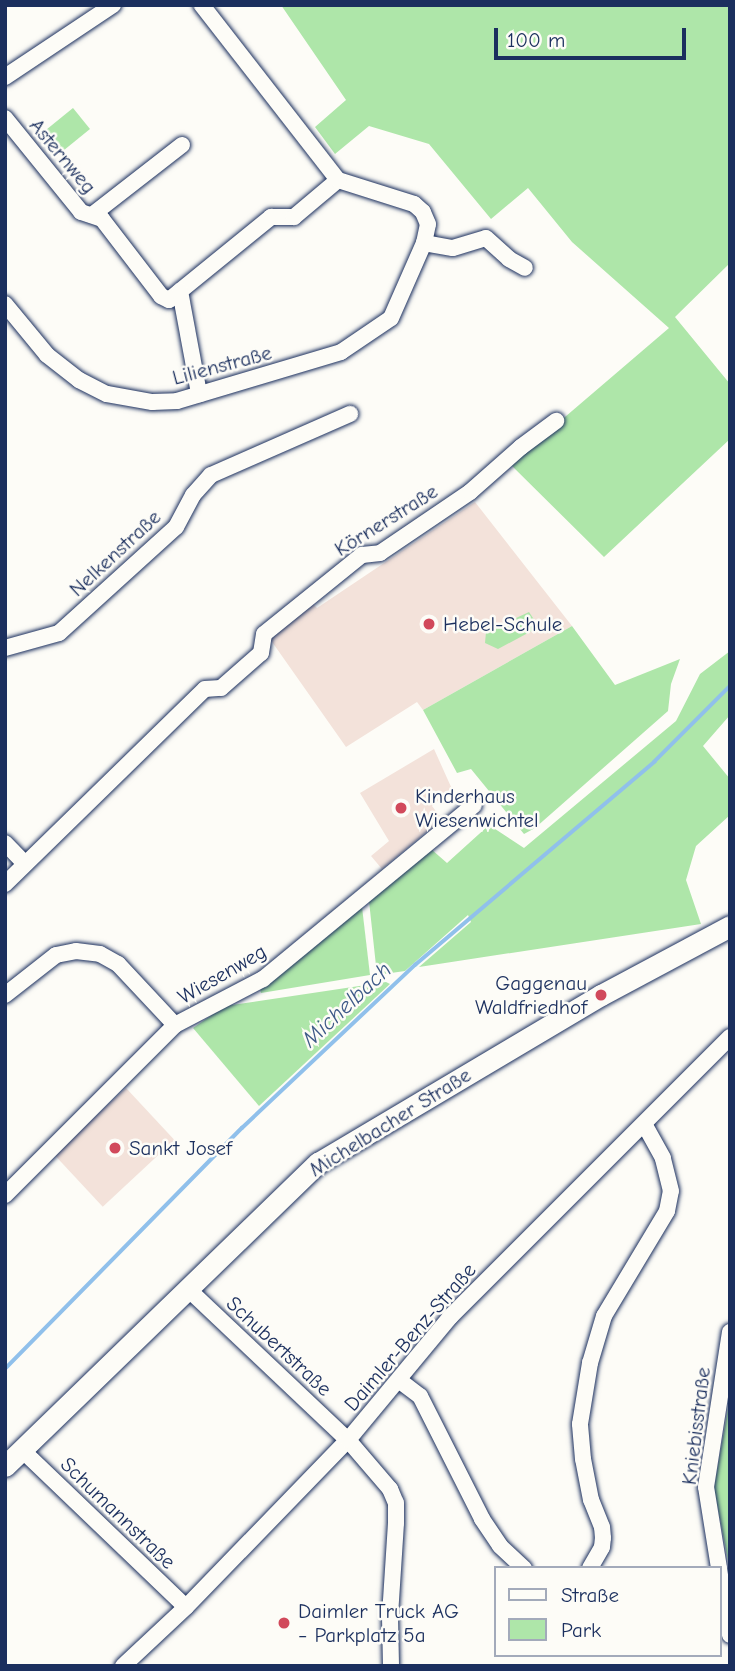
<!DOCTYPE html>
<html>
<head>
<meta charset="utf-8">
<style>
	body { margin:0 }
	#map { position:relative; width:735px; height:1671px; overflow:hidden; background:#fdfcf7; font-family:"Comic Neue",sans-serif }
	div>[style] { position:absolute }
	.built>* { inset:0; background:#f3e2da; transform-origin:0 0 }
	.green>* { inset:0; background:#aee6a9; transform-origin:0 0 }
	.stream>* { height:3.5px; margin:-1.75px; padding:0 1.75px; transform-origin:1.75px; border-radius:1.75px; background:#90c0eb }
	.roads { filter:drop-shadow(0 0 2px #1b2f5e) drop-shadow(0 0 2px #1b2f5e) }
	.street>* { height:16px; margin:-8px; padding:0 8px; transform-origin:8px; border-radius:8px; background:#fdfcf7 }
	.secondary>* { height:21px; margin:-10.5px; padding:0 10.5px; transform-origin:10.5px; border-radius:10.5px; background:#fdfcf7 }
	.dots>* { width:19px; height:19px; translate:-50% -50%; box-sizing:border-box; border:4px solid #fdfcf7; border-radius:50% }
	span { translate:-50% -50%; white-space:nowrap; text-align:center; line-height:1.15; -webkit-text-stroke:5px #fdfcf7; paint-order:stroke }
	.street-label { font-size:21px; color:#1b2f5e }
	.poi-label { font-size:21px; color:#1b2f5e }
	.left { translate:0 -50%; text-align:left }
	.right { translate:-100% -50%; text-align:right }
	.water-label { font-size:23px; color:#3e5a88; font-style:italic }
	.frame { position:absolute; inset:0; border:7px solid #1b2f5e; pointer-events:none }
	.legend { position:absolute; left:494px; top:1566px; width:228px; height:91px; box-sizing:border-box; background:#fdfcf7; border:2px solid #a3aaba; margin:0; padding:9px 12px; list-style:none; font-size:21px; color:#1b2f5e }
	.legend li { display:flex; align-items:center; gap:14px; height:35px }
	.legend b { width:35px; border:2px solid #a3aaba }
	.scale { position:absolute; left:494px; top:28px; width:192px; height:32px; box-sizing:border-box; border:4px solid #1b2f5e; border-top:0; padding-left:9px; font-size:21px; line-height:24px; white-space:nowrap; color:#1b2f5e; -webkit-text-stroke:5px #fdfcf7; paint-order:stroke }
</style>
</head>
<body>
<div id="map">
	<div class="built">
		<i style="clip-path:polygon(475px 502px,572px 626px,423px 710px,417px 702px,346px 747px,270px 639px,313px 604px,317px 608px)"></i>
		<i style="clip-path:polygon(434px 749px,452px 789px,432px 806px,442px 819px,382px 869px,371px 856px,389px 841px,360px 793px)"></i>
		<i style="left:126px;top:1088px;width:71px;height:98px;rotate:47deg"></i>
	</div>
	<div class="green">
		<i style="clip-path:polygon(281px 5px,730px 5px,730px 263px,675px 317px,730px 384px,730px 439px,604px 557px,510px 464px,669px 328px,572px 242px,528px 188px,491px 219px,429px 144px,369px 126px,335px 154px,315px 127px,346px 100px)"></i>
		<i style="left:73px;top:108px;width:27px;height:42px;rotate:51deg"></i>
		<i style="clip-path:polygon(529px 612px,539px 627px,498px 649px,485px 643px,486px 632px)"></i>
		<i style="clip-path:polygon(572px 626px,615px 685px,680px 659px,671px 684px,668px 711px,535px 828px,524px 834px,471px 769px,457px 773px,423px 710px)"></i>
		<i style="clip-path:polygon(730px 651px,730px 715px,703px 746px,730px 779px,730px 815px,696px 846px,686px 880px,701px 924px,419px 967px,471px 922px,468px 915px,405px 971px,377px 975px,369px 901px,431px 849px,447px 863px,489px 825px,524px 848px,676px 721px,700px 674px)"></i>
		<i style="clip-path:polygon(362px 907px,370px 975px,261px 993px,260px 989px)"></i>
		<i style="clip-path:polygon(386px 982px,390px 984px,259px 1106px,193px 1028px,225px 1006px)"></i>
		<i style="clip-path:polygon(730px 1397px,730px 1571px,714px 1488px)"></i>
	</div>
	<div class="stream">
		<i style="left:5px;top:1369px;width:338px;rotate:-45.5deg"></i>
		<i style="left:242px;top:1128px;width:238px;rotate:-43.3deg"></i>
		<i style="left:415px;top:965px;width:314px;rotate:-40.3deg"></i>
		<i style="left:654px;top:762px;width:107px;rotate:-45deg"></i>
	</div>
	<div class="roads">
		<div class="street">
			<i style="left:5px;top:77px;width:130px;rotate:-33.7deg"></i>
			<i style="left:5px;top:118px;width:121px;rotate:51deg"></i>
			<i style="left:81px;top:212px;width:22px;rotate:18deg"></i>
			<i style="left:102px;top:219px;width:97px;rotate:52.5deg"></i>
			<i style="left:161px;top:296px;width:9px;rotate:27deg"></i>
			<i style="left:169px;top:300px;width:132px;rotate:-39.1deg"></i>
			<i style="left:271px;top:217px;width:23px"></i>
			<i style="left:294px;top:217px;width:57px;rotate:-40.1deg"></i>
			<i style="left:92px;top:215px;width:114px;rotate:-37.9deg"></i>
			<i style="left:424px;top:243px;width:29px;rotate:10deg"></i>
			<i style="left:453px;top:248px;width:34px;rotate:-17deg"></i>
			<i style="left:486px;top:238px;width:31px;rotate:42deg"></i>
			<i style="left:509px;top:259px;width:18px;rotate:29deg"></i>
			<i style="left:180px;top:291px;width:105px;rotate:79.5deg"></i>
			<i style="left:5px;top:304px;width:66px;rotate:50.5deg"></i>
			<i style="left:47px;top:355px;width:41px;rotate:38deg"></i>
			<i style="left:79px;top:380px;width:31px;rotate:27deg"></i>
			<i style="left:107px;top:394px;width:46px;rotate:10.1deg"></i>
			<i style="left:152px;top:402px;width:25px;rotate:-2deg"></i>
			<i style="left:177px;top:401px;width:171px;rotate:-16.6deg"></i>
			<i style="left:341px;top:352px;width:60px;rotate:-34.2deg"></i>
			<i style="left:391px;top:318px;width:82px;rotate:-66.3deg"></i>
			<i style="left:424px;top:243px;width:19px;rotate:-78deg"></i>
			<i style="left:428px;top:224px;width:13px;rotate:-113deg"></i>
			<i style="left:423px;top:212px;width:12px;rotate:-138deg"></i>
			<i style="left:414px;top:204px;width:80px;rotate:-162.5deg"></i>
			<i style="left:338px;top:180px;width:222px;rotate:-127.9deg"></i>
			<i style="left:5px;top:648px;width:56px;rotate:-15.5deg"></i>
			<i style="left:59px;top:633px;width:158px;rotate:-42.2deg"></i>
			<i style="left:176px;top:527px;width:36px;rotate:-62deg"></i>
			<i style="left:193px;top:495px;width:27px;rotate:-48deg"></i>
			<i style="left:211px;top:475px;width:152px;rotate:-23.7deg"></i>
			<i style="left:5px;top:843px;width:29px;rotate:46deg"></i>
			<i style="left:5px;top:884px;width:279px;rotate:-44.3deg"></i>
			<i style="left:205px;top:689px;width:16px;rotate:-4deg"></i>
			<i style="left:221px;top:688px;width:53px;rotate:-41.2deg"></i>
			<i style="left:261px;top:653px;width:19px;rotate:-81deg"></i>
			<i style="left:264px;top:634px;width:126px;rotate:-38.9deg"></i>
			<i style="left:362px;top:555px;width:18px;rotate:-6deg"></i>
			<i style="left:380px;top:553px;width:109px;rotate:-34.1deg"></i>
			<i style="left:470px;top:492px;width:68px;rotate:-41.4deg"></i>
			<i style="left:521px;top:447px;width:44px;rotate:-36.6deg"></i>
			<i style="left:5px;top:995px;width:65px;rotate:-38.1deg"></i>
			<i style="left:56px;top:955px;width:20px;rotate:-11deg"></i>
			<i style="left:76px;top:951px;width:24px;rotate:7deg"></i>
			<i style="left:100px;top:954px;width:21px;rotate:29deg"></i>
			<i style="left:118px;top:964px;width:83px;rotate:46.9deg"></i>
			<i style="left:5px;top:1195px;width:240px;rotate:-45deg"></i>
			<i style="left:175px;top:1025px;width:99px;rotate:-27.6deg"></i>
			<i style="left:263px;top:979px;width:273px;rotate:-39.5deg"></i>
			<i style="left:187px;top:1288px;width:221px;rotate:43.4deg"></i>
			<i style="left:348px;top:1440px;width:65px;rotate:49.4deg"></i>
			<i style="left:390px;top:1489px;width:15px;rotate:67deg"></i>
			<i style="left:396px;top:1503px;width:20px;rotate:90deg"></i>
			<i style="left:396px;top:1523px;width:94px;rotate:93.7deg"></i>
			<i style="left:390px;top:1617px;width:49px;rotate:88.8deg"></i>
			<i style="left:400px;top:1381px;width:25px;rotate:37deg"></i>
			<i style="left:420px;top:1396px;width:138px;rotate:63.2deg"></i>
			<i style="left:482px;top:1519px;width:32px;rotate:56deg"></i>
			<i style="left:500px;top:1546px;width:33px;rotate:43deg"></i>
			<i style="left:21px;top:1449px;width:228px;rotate:43.8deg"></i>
			<i style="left:590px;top:1568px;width:24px;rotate:-60deg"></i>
			<i style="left:602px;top:1547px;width:9px;rotate:-84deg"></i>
			<i style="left:603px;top:1538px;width:11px;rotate:-95deg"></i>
			<i style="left:602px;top:1527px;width:29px;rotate:-112deg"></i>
			<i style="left:591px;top:1500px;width:42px;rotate:-101deg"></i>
			<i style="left:583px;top:1459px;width:35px;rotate:-95deg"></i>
			<i style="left:580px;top:1424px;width:62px;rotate:-80.7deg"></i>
			<i style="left:590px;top:1363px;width:49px;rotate:-73.4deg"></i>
			<i style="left:604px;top:1316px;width:122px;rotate:-59deg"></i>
			<i style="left:667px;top:1211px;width:20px;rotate:-79deg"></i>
			<i style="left:671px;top:1191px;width:34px;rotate:-104deg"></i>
			<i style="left:663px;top:1158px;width:39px;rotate:-119deg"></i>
			<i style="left:719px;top:1568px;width:82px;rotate:-99.1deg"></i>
			<i style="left:706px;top:1487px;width:157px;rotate:-81.2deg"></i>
			<i style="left:719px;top:1569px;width:67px;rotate:80.5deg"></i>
			<i style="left:123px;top:1666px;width:86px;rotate:-43.1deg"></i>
			<i style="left:186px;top:1607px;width:233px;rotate:-45.9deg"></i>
			<i style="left:348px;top:1440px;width:160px;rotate:-50.3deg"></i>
			<i style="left:450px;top:1317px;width:396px;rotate:-45deg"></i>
		</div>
		<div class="secondary">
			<i style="left:5px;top:1466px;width:436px;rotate:-44.1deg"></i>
			<i style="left:318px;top:1163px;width:329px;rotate:-30.7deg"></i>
			<i style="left:601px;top:995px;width:146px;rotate:-28.1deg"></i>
		</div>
	</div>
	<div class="dots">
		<i style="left:429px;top:624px;background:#d1495b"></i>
		<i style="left:401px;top:808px;background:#d1495b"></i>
		<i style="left:601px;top:995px;background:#d1495b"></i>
		<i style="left:115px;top:1148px;background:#d1495b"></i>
		<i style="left:284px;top:1623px;background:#d1495b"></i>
	</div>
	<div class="street-label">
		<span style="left:63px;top:156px;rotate:50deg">Asternweg</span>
		<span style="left:222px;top:365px;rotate:-15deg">Lilienstraße</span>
		<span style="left:386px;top:520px;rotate:-32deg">Körnerstraße</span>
		<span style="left:115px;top:553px;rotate:-43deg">Nelkenstraße</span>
		<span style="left:222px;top:974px;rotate:-30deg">Wiesenweg</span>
		<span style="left:390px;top:1122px;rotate:-32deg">Michelbacher Straße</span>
		<span style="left:410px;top:1337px;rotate:-49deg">Daimler-Benz-Straße</span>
		<span style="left:279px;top:1346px;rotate:43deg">Schubertstraße</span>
		<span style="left:696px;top:1426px;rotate:-83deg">Kniebisstraße</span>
		<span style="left:118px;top:1513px;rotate:44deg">Schumannstraße</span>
	</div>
	<div class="poi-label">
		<span class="left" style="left:443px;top:624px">Hebel-Schule</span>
		<span class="left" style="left:415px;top:808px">Kinderhaus<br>Wiesenwichtel</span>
		<span class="right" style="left:587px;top:995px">Gaggenau<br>Waldfriedhof</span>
		<span class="left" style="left:129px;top:1148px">Sankt Josef</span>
		<span class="left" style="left:298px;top:1623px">Daimler Truck AG<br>− Parkplatz 5a</span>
	</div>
	<div class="water-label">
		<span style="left:347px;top:1005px;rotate:-43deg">Michelbach</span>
	</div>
	<div class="frame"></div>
	<ul class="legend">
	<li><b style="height:9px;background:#fdfcf7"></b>Straße</li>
	<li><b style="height:19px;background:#aee6a9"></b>Park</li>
	</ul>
	<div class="scale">100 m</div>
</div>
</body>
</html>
